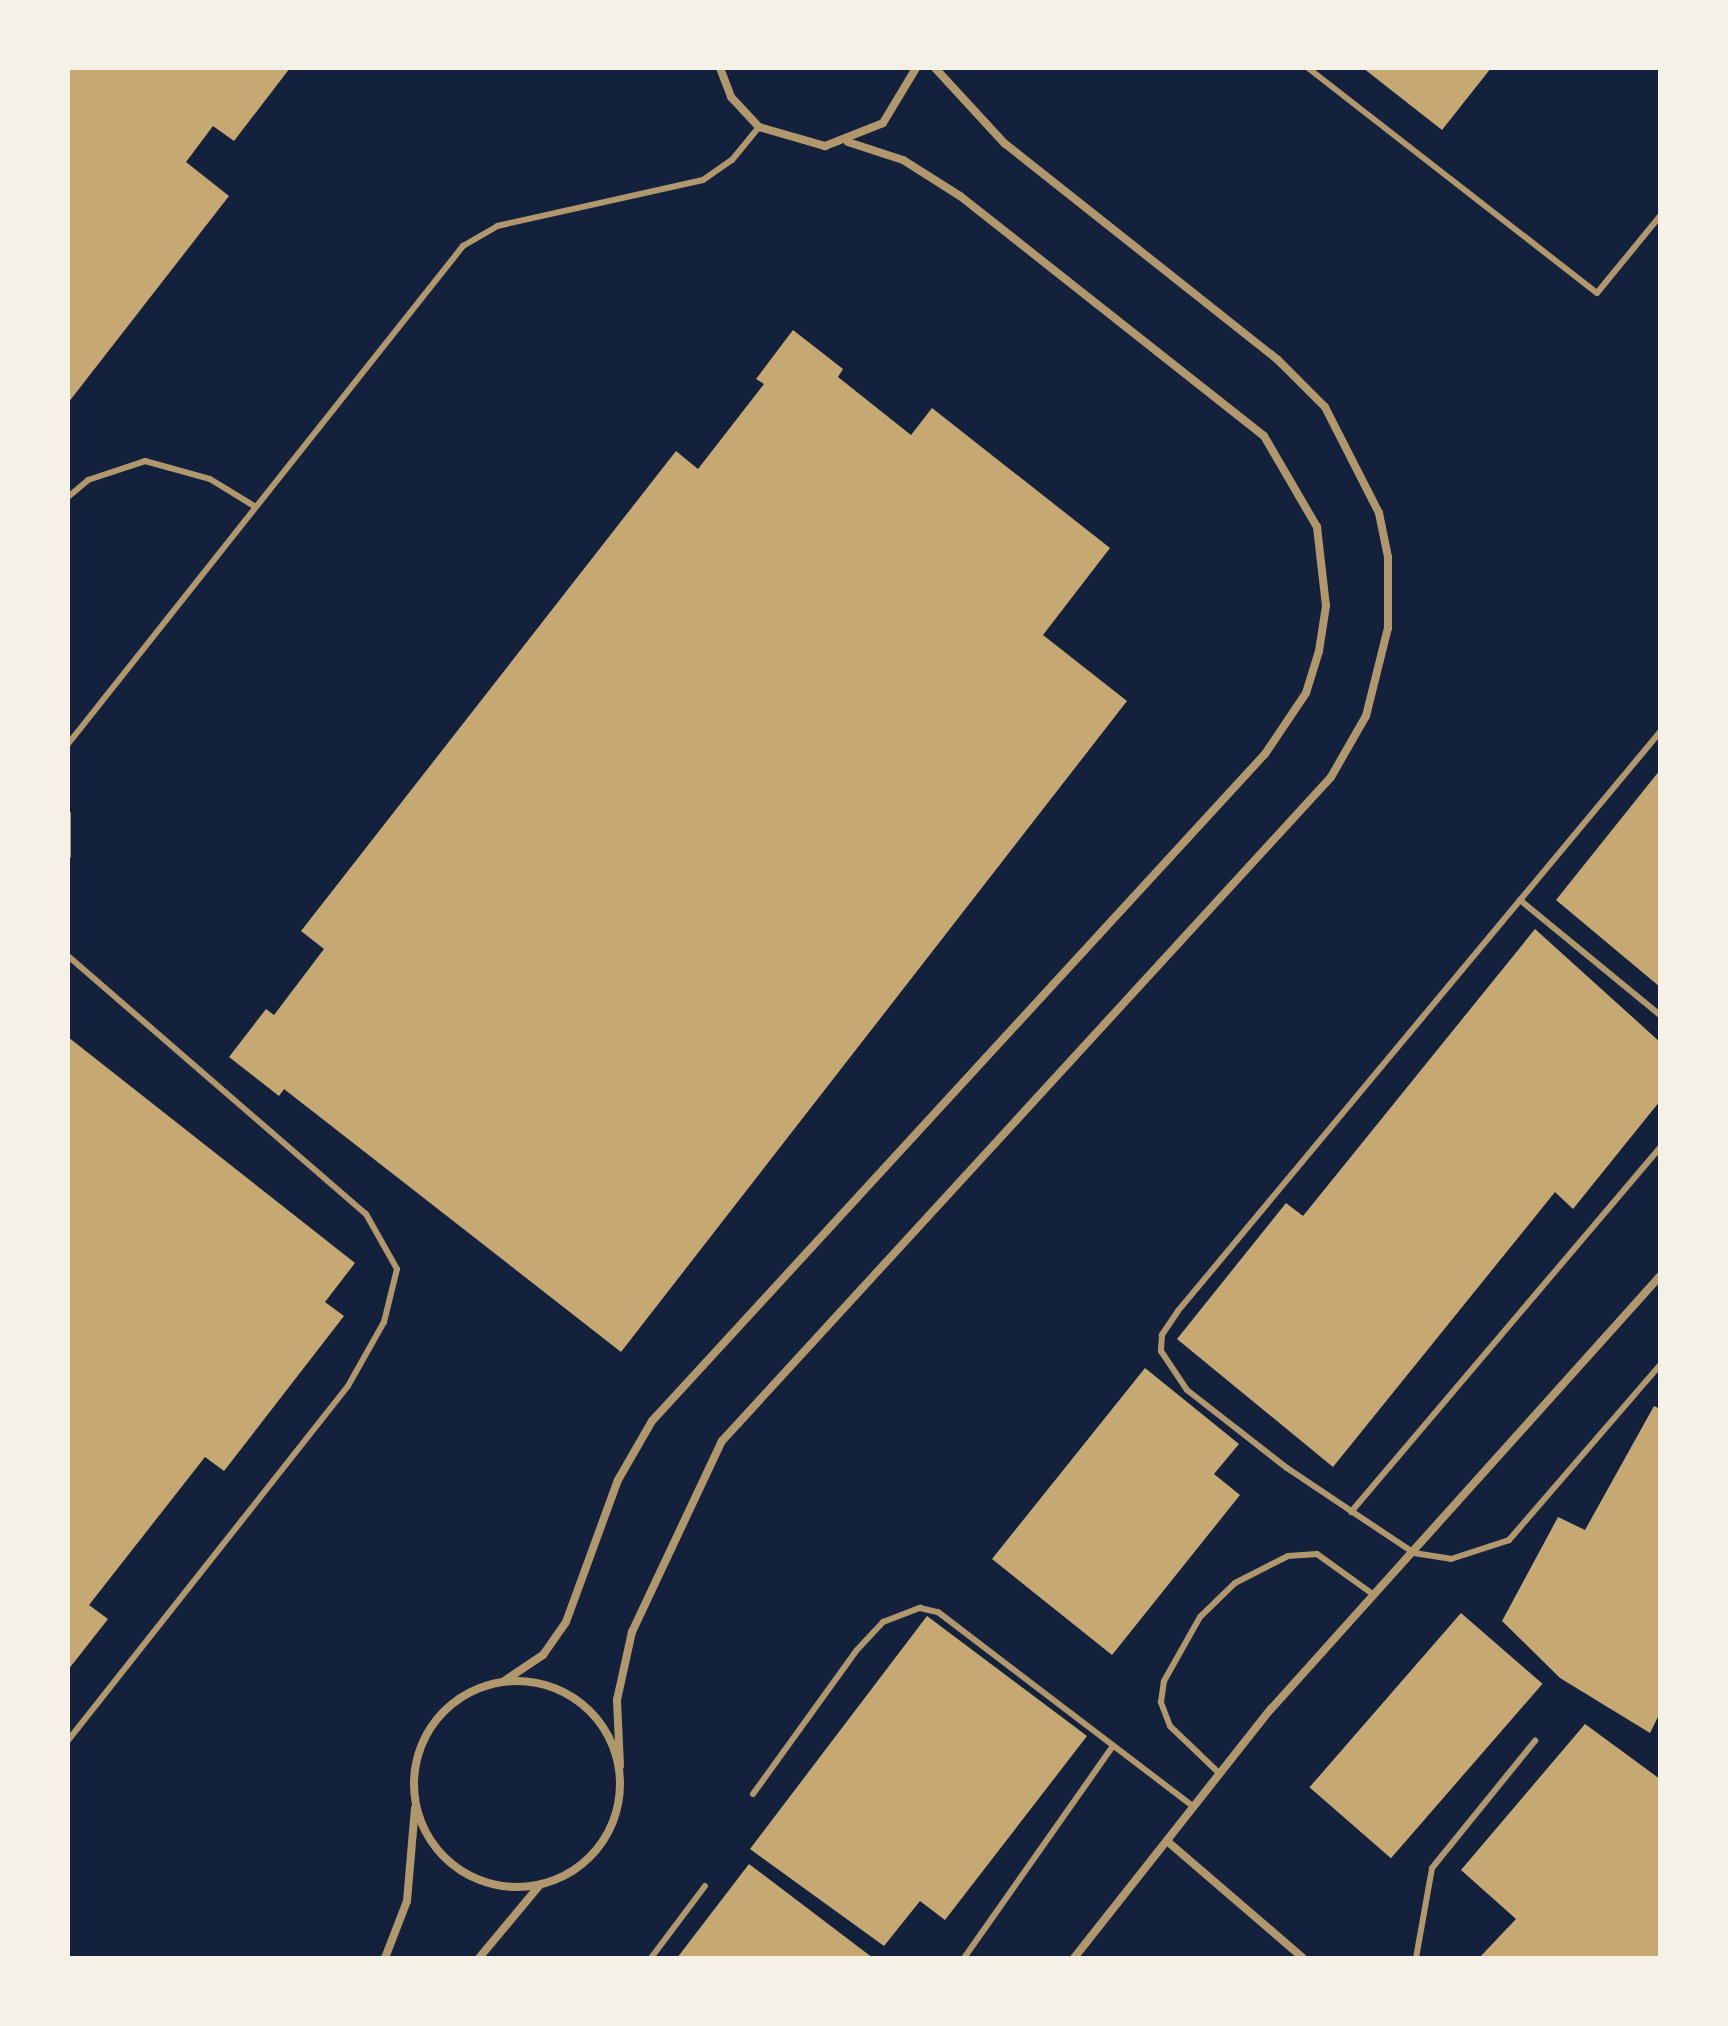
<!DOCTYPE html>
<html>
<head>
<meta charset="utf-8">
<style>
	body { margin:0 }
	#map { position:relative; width:1728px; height:2026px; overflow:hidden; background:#14213d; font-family:"Space Grotesk",sans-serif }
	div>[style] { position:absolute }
	.building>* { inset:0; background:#c6a872; transform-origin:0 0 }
	.service>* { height:6px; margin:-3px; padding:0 3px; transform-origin:3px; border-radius:3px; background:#b1986c }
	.minor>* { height:8px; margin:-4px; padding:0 4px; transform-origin:4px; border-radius:4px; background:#b1986c }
	.minor>.ring { margin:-4px; padding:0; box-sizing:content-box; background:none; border:8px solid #b1986c; border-radius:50% }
	span { translate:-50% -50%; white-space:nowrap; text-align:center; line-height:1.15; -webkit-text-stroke:7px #f6f1e7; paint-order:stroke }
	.frame { position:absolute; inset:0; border:70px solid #f6f1e7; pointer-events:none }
</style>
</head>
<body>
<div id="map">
	<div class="building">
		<i style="clip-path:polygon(68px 68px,290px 68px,234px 141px,213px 126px,186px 162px,229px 196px,68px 403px)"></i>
		<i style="clip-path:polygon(1363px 68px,1491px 68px,1442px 130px)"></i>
		<i style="clip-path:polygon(793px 330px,843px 369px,838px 377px,911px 435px,932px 408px,1110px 548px,1043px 635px,1127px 701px,621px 1352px,284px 1089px,279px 1096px,229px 1057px,266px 1009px,274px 1015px,324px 949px,301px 931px,676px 451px,698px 469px,764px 384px,756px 379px)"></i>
		<i style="clip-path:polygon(1660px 770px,1660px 987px,1556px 900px)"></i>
		<i style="clip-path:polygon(1535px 929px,1660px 1042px,1660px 1101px,1573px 1209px,1555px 1192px,1333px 1467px,1177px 1339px,1286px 1203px,1303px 1216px)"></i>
		<i style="clip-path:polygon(68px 1037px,355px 1263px,325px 1302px,344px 1316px,224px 1471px,205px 1457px,89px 1605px,108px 1619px,68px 1670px)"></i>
		<i style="clip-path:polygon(1145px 1368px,1239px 1444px,1214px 1474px,1240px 1495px,1112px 1655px,992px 1559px)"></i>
		<i style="clip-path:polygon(1654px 1406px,1660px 1409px,1660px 1713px,1650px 1733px,1560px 1678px,1502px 1621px,1558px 1517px,1585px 1530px)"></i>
		<i style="left:1461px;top:1613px;width:108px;height:231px;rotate:41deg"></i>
		<i style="clip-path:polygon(927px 1616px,1087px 1736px,945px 1920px,920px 1901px,884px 1946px,750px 1849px)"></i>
		<i style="clip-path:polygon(1585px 1724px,1660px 1779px,1660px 1958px,1479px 1958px,1516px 1919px,1461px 1870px)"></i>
		<i style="clip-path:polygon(749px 1864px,873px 1958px,677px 1958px)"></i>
	</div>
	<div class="service">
		<i style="left:1308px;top:68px;width:366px;rotate:37.9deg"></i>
		<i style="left:1597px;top:293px;width:99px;rotate:-50.7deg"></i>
		<i style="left:68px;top:497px;width:26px;rotate:-40deg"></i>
		<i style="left:88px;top:480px;width:60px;rotate:-18.4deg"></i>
		<i style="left:145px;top:461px;width:67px;rotate:15.5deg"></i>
		<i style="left:210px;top:479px;width:52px;rotate:31.5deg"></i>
		<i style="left:1660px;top:732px;width:753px;rotate:129.78deg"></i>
		<i style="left:1178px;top:1311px;width:29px;rotate:124deg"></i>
		<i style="left:1162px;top:1335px;width:16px;rotate:94deg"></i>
		<i style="left:1161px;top:1351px;width:47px;rotate:56.3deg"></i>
		<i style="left:1187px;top:1390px;width:127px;rotate:38deg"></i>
		<i style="left:1287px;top:1468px;width:153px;rotate:33.8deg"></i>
		<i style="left:1414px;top:1553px;width:37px;rotate:9deg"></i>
		<i style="left:1451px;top:1559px;width:61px;rotate:-18.1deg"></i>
		<i style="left:1509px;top:1540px;width:231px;rotate:-49.2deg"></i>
		<i style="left:68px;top:744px;width:636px;rotate:-51.58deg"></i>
		<i style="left:463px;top:246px;width:39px;rotate:-30deg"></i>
		<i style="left:497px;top:226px;width:211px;rotate:-12.6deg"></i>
		<i style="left:703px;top:180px;width:35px;rotate:-35deg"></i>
		<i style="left:732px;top:160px;width:43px;rotate:-50.7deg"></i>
		<i style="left:68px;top:814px;width:42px;rotate:90deg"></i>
		<i style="left:1520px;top:900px;width:181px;rotate:39.4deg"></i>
		<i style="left:68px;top:956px;width:394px;rotate:40.9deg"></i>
		<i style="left:366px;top:1214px;width:63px;rotate:60.6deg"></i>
		<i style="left:397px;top:1269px;width:55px;rotate:103.8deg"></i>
		<i style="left:384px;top:1322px;width:73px;rotate:119.4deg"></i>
		<i style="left:348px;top:1386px;width:452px;rotate:128.3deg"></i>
		<i style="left:1351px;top:1512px;width:477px;rotate:-49.7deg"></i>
		<i style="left:1220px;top:1774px;width:69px;rotate:-136.2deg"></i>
		<i style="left:1170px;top:1726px;width:26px;rotate:-111deg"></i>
		<i style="left:1161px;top:1702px;width:21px;rotate:-82deg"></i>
		<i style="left:1164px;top:1681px;width:73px;rotate:-60.6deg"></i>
		<i style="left:1200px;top:1617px;width:49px;rotate:-44.2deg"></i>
		<i style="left:1235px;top:1583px;width:59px;rotate:-27deg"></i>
		<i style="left:1288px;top:1556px;width:29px;rotate:-4deg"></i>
		<i style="left:1317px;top:1554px;width:70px;rotate:35.7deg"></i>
		<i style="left:753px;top:1794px;width:176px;rotate:-54.2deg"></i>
		<i style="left:856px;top:1651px;width:40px;rotate:-47deg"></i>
		<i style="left:883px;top:1622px;width:40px;rotate:-21deg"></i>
		<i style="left:920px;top:1608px;width:18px;rotate:13deg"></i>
		<i style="left:938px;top:1612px;width:322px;rotate:37.3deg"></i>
		<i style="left:651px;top:1958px;width:90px;rotate:-53.1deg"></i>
		<i style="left:964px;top:1958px;width:259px;rotate:-54.9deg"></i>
		<i style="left:1416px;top:1958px;width:91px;rotate:-79.9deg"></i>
		<i style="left:1432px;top:1868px;width:164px;rotate:-51deg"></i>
	</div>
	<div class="minor">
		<i style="left:720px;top:68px;width:31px;rotate:69deg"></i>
		<i style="left:731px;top:97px;width:41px;rotate:47deg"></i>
		<i style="left:759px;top:127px;width:69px;rotate:16.1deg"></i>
		<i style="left:825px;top:146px;width:62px;rotate:-21.6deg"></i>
		<i style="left:883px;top:123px;width:64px;rotate:-59deg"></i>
		<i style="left:504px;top:1681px;width:47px;rotate:-33.7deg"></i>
		<i style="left:543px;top:1655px;width:40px;rotate:-55.1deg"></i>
		<i style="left:566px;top:1622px;width:151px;rotate:-69.9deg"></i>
		<i style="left:618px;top:1480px;width:68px;rotate:-60deg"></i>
		<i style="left:652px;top:1421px;width:906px;rotate:-47.42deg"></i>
		<i style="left:1265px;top:754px;width:73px;rotate:-56.1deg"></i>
		<i style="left:1306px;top:693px;width:44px;rotate:-72.8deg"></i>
		<i style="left:1319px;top:651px;width:46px;rotate:-81.2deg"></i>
		<i style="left:1326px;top:606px;width:80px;rotate:-96.5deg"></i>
		<i style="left:1317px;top:527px;width:105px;rotate:-120.2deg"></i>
		<i style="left:1264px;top:436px;width:387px;rotate:-141.7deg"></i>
		<i style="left:960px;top:196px;width:67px;rotate:-147.7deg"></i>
		<i style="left:903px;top:160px;width:58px;rotate:-161.9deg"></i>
		<i class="ring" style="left:414px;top:1681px;width:198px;height:198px"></i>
		<i style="left:620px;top:1766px;width:66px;rotate:-92.6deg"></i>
		<i style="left:617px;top:1700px;width:70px;rotate:-77.6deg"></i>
		<i style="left:632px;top:1632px;width:211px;rotate:-64.8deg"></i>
		<i style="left:722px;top:1441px;width:901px;rotate:-47.47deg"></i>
		<i style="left:1331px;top:777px;width:70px;rotate:-60.2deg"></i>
		<i style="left:1366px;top:716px;width:91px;rotate:-76deg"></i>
		<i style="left:1388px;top:628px;width:71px;rotate:-90deg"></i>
		<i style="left:1388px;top:557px;width:45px;rotate:-101.6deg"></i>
		<i style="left:1379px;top:513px;width:119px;rotate:-117deg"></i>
		<i style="left:1325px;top:407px;width:66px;rotate:-135deg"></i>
		<i style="left:1278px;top:360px;width:348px;rotate:-141.6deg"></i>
		<i style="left:1005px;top:144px;width:103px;rotate:-132.6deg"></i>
		<i style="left:1167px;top:1841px;width:179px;rotate:40.7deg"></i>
		<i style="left:385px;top:1958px;width:61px;rotate:-68.9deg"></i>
		<i style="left:407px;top:1901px;width:93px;rotate:-85.1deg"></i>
		<i style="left:479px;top:1958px;width:94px;rotate:-50.2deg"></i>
		<i style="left:1074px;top:1958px;width:318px;rotate:-51.7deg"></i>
		<i style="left:1271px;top:1709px;width:582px;rotate:-48.06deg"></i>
	</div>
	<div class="frame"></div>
</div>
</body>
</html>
